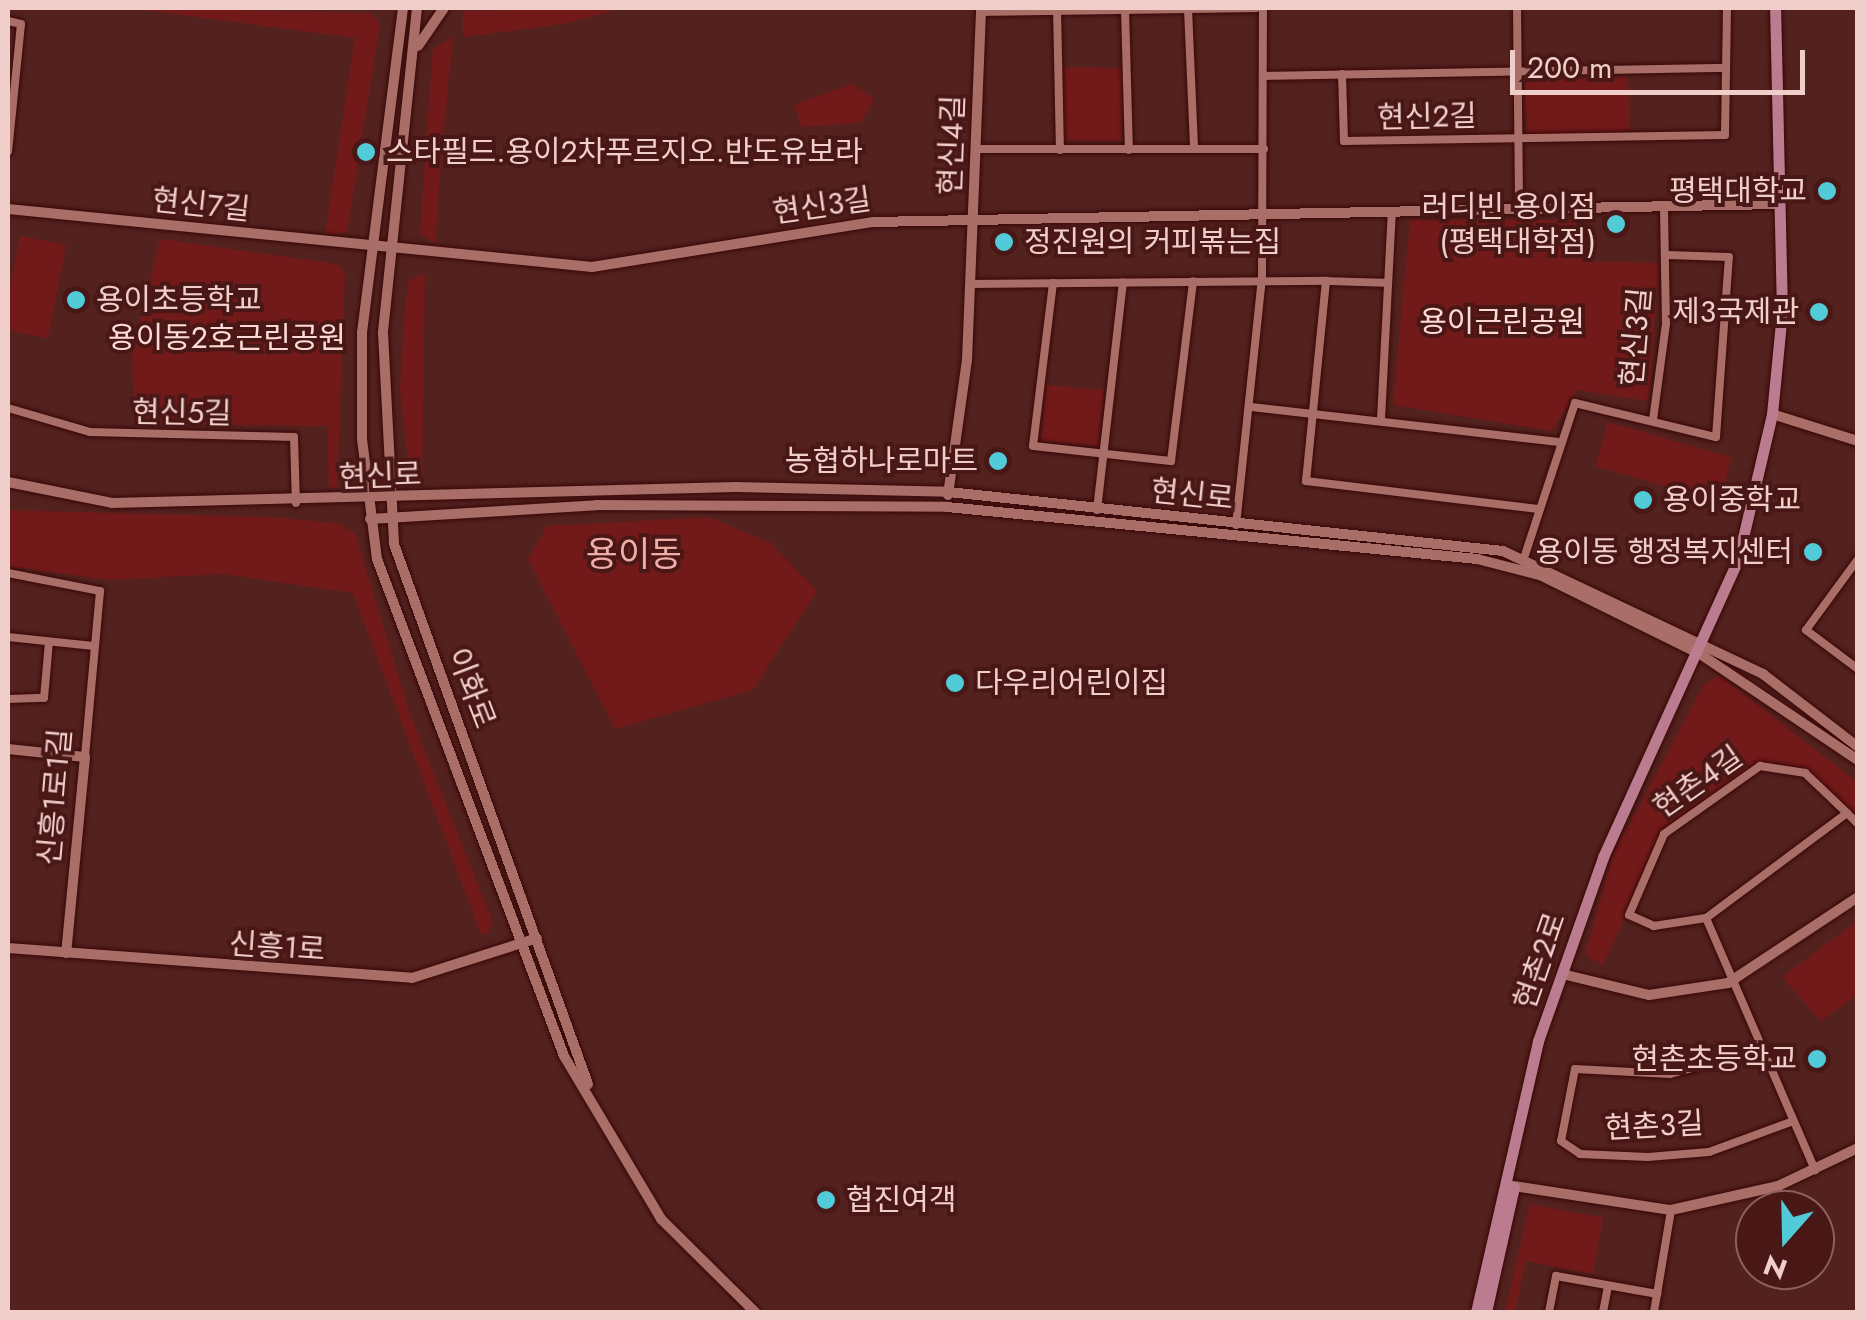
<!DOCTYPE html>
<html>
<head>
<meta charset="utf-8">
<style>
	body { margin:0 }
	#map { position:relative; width:1865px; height:1320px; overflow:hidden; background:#54221e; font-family:Jost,"Noto Sans KR",sans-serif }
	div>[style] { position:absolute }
	.green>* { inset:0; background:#721a19; transform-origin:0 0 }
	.roads { filter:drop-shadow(0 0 2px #370707) drop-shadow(0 0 2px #370707) }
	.minor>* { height:8px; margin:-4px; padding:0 4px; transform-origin:4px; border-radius:4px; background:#a96e68 }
	.tertiary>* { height:10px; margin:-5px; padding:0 5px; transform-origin:5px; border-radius:5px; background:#a96e68 }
	.secondary>* { height:11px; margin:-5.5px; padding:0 5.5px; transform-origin:5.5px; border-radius:5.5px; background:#bc7c8f }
	.dots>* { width:28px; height:28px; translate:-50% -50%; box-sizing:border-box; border:5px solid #491715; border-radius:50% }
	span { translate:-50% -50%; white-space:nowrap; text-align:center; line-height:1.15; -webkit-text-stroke:8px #491715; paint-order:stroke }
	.street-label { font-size:30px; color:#f0ceca }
	.poi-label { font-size:30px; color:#f0ceca }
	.left { translate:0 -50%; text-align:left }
	.right { translate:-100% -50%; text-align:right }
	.park-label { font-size:30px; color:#fcdbd7 }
	.quarter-label { font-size:35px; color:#eeaea7 }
	.frame { position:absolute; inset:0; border:10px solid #f0ceca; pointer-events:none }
	.north { position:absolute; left:1735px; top:1190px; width:100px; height:100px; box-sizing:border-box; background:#491715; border:2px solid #8c605d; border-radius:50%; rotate:200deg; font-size:28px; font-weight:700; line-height:40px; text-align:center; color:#f0ceca }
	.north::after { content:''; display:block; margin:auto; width:35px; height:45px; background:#52cbd9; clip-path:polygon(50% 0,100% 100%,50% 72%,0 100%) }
	.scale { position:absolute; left:1510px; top:50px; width:295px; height:45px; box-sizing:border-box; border:5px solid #f0ceca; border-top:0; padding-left:12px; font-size:30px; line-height:35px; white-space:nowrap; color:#f0ceca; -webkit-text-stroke:8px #491715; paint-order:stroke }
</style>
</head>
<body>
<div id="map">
	<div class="green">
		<i style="clip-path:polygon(129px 8px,371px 13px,380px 24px,347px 232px,325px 235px,355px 38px)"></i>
		<i style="clip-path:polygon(622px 8px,564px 24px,463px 37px,463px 11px)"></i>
		<i style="clip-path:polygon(453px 37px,442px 147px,435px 244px,420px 233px,433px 49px)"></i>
		<i style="left:1123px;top:68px;width:73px;height:60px;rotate:91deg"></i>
		<i style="left:1628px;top:77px;width:56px;height:103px;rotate:88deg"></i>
		<i style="clip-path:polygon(852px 84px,874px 98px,861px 123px,801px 127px,795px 104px)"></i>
		<i style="clip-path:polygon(1410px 220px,1577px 220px,1584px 261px,1659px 263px,1648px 401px,1577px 390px,1552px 431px,1393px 405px)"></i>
		<i style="left:20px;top:236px;width:47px;height:95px;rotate:11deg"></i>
		<i style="clip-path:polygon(160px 239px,337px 264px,345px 273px,337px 488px,329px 488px,327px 426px,134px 424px,132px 353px)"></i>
		<i style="clip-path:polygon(425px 273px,422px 484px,411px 484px,400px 388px,405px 306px,409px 280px)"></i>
		<i style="left:1046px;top:385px;width:58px;height:56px;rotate:5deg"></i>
		<i style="left:1608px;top:422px;width:129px;height:46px;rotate:16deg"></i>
		<i style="clip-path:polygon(8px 510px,270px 517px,337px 523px,355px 533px,409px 711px,493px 923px,488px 933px,481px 934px,353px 593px,223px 574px,109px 580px,8px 566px)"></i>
		<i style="clip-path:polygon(709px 517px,771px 543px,817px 591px,753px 690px,615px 729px,528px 559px,547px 526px)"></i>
		<i style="clip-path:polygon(1719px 675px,1857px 782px,1857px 825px,1805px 773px,1762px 765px,1664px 834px,1603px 965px,1585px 955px,1613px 855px,1703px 686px)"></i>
		<i style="clip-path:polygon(1857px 921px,1857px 995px,1821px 1021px,1782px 977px)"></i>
		<i style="clip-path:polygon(1530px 1204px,1603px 1218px,1593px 1274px,1526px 1261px,1515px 1312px,1505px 1312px)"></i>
	</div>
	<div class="roads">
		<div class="minor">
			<i style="left:1517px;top:8px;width:202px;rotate:89.4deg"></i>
			<i style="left:1057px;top:9px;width:141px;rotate:88.8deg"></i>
			<i style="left:1188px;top:9px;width:140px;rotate:87.5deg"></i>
			<i style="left:1125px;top:10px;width:140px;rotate:88.4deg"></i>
			<i style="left:981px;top:12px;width:275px;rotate:-0.8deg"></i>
			<i style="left:8px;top:21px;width:13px;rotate:13deg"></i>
			<i style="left:21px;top:24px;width:128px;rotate:95.8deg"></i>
			<i style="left:1342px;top:74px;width:67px;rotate:88.3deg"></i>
			<i style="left:1344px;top:141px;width:381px;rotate:-0.9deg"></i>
			<i style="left:1725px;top:135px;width:127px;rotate:-89.1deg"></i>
			<i style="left:1264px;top:76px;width:462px;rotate:-1deg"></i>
			<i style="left:978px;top:149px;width:286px"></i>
			<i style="left:1326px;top:281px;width:62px;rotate:1.8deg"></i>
			<i style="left:1053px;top:283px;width:164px;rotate:97deg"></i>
			<i style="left:1033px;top:446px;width:139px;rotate:6.2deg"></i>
			<i style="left:1171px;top:461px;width:181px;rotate:-83deg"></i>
			<i style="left:971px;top:284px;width:355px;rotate:-0.5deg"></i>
			<i style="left:1326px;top:281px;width:201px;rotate:95.7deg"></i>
			<i style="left:1306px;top:481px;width:234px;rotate:6.9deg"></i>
			<i style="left:1251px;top:407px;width:308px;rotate:6.5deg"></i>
			<i style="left:8px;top:408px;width:85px;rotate:16.3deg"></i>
			<i style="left:90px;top:432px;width:204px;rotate:1.4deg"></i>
			<i style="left:294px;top:437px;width:66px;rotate:88.3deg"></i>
			<i style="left:1381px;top:419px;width:207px;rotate:-87deg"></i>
			<i style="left:1653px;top:420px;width:97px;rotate:-82.3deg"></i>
			<i style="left:1666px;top:324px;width:117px;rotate:-91deg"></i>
			<i style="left:1097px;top:510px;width:229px;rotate:-83.5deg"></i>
			<i style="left:1236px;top:525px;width:247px;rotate:-84deg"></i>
			<i style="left:1262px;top:279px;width:271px;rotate:-89.8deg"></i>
			<i style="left:1525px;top:555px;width:160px;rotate:-71.8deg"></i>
			<i style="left:1575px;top:403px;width:145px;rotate:13.6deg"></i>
			<i style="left:1716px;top:437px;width:180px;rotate:-85.9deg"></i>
			<i style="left:1729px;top:257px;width:62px;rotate:-178.2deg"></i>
			<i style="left:1858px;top:559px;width:88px;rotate:126.2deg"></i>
			<i style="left:1806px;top:630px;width:65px;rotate:36.9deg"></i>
			<i style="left:8px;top:573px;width:94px;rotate:11.1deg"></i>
			<i style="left:100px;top:591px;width:167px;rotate:95.2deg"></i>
			<i style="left:8px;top:637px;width:86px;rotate:6deg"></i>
			<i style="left:8px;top:699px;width:36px;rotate:-2deg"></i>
			<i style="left:44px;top:698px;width:56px;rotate:-84.9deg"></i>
			<i style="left:1847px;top:813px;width:176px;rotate:143.3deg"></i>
			<i style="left:1706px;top:918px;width:53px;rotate:171.3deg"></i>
			<i style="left:1654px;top:926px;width:27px;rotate:-156deg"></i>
			<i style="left:1629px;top:915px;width:88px;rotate:-66.6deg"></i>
			<i style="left:1664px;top:834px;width:118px;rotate:-35.3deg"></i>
			<i style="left:1760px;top:766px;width:46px;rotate:8.8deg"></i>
			<i style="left:1805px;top:773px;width:58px;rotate:43.6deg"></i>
			<i style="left:1847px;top:813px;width:16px;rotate:45deg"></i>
			<i style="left:1706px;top:918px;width:275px;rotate:66.6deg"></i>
			<i style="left:1759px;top:1050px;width:92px;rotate:164.9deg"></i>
			<i style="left:1670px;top:1074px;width:95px;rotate:-177deg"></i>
			<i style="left:1575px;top:1069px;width:73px;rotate:101deg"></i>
			<i style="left:1561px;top:1141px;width:23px;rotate:34deg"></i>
			<i style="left:1580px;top:1154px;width:68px;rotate:2.5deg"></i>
			<i style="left:1648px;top:1157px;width:61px;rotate:-4.7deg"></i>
			<i style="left:1709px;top:1152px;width:87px;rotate:-20.1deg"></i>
			<i style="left:1549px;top:1312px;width:37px;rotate:-79deg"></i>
			<i style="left:1556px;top:1276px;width:103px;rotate:10.1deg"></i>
			<i style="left:1603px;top:1312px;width:26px;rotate:-79deg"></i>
			<i style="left:1654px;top:1312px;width:103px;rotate:-80.5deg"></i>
		</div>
		<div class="tertiary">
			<i style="left:403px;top:8px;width:327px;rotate:97.2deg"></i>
			<i style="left:362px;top:332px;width:107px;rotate:90deg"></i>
			<i style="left:362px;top:439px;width:121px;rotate:82.9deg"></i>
			<i style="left:377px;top:559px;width:531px;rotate:69.38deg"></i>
			<i style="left:564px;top:1056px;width:190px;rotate:59.2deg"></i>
			<i style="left:661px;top:1219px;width:132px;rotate:44.7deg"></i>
			<i style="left:417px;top:8px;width:327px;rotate:96deg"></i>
			<i style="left:383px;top:333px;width:211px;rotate:87deg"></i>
			<i style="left:394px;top:544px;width:574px;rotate:70.24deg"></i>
			<i style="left:418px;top:46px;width:46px;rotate:-55.6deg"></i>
			<i style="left:8px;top:209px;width:587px;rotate:5.67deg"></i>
			<i style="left:592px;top:267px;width:285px;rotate:-9.1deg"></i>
			<i style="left:873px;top:222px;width:902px;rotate:-1.14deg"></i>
			<i style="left:1772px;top:414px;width:90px;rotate:17.4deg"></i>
			<i style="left:8px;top:482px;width:106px;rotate:11.4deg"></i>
			<i style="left:112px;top:503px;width:624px;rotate:-1.47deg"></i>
			<i style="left:736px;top:487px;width:213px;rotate:1.3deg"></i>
			<i style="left:949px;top:492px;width:557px;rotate:6.08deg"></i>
			<i style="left:1503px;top:551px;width:288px;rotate:25.3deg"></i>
			<i style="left:1763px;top:674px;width:120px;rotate:37.5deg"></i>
			<i style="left:948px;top:495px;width:136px;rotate:-82deg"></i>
			<i style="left:967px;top:360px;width:352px;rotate:-87.7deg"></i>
			<i style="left:370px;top:519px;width:227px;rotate:-3.5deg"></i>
			<i style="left:597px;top:505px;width:350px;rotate:0.3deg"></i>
			<i style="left:947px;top:507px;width:533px;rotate:5.6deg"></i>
			<i style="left:1477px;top:559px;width:65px;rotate:14.3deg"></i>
			<i style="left:1540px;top:575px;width:178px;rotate:26.3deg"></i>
			<i style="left:1700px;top:654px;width:190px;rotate:33.9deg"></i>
			<i style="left:8px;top:749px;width:77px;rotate:5.9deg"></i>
			<i style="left:85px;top:757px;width:197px;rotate:95.5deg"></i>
			<i style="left:8px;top:948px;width:405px;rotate:4.2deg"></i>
			<i style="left:412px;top:978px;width:131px;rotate:-17.7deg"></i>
			<i style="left:1562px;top:974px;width:89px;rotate:13.6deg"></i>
			<i style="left:1649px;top:995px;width:80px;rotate:-8.6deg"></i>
			<i style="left:1728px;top:983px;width:156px;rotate:-33.5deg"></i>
			<i style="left:1507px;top:1185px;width:166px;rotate:8.7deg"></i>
			<i style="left:1671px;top:1210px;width:110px;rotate:-12.6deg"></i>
			<i style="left:1778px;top:1186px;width:89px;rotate:-25.4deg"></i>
		</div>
		<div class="secondary">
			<i style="left:1476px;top:1312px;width:278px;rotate:-77.1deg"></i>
			<i style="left:1538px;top:1041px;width:195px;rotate:-70.5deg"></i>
			<i style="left:1603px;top:857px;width:327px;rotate:-65.6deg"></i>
			<i style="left:1738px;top:559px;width:149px;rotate:-76.8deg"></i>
			<i style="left:1772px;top:414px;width:102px;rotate:-84.4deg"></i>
			<i style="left:1782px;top:312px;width:304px;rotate:-91.3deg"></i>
			<i style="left:1486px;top:1312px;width:128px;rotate:-77.4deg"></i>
		</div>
	</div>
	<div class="dots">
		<i style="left:366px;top:152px;background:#52cbd9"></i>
		<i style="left:1827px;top:191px;background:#52cbd9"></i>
		<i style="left:1616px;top:224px;background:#52cbd9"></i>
		<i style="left:1004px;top:242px;background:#52cbd9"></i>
		<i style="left:76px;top:300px;background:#52cbd9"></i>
		<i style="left:1819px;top:312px;background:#52cbd9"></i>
		<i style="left:998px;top:461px;background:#52cbd9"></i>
		<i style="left:1643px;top:500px;background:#52cbd9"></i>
		<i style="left:1813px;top:552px;background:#52cbd9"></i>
		<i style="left:955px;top:683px;background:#52cbd9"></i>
		<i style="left:1817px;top:1059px;background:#52cbd9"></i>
		<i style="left:826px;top:1200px;background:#52cbd9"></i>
	</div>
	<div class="street-label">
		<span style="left:1427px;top:117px;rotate:-1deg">현신2길</span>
		<span style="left:952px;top:145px;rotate:-88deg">현신4길</span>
		<span style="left:201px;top:205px;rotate:6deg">현신7길</span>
		<span style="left:822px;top:206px;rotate:-8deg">현신3길</span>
		<span style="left:1636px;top:337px;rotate:-85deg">현신3길</span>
		<span style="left:182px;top:413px;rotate:1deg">현신5길</span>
		<span style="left:380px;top:476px;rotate:-2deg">현신로</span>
		<span style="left:1192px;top:495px;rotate:6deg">현신로</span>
		<span style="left:471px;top:688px;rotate:69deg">이화로</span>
		<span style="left:1698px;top:782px;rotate:-35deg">현촌4길</span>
		<span style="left:55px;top:797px;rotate:-85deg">신흥1로1길</span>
		<span style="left:277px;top:947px;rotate:4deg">신흥1로</span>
		<span style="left:1540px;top:961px;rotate:-71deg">현촌2로</span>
		<span style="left:1654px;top:1126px;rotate:-3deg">현촌3길</span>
	</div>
	<div class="poi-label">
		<span class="left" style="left:386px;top:152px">스타필드.용이2차푸르지오.반도유보라</span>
		<span class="right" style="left:1807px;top:191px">평택대학교</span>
		<span class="right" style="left:1596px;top:224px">러디빈 용이점<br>(평택대학점)</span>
		<span class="left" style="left:1024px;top:242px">정진원의 커피볶는집</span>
		<span class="left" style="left:96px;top:300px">용이초등학교</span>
		<span class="right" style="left:1799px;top:312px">제3국제관</span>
		<span class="right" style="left:978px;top:461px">농협하나로마트</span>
		<span class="left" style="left:1663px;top:500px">용이중학교</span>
		<span class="right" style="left:1793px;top:552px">용이동 행정복지센터</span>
		<span class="left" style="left:975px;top:683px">다우리어린이집</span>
		<span class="right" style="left:1797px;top:1059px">현촌초등학교</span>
		<span class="left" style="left:846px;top:1200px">협진여객</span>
	</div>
	<div class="park-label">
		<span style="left:1502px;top:322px">용이근린공원</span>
		<span style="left:227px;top:338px">용이동2호근린공원</span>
	</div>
	<div class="quarter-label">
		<span style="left:634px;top:554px">용이동</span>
	</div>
	<div class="frame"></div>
	<div class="north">N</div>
	<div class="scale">200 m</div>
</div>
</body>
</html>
